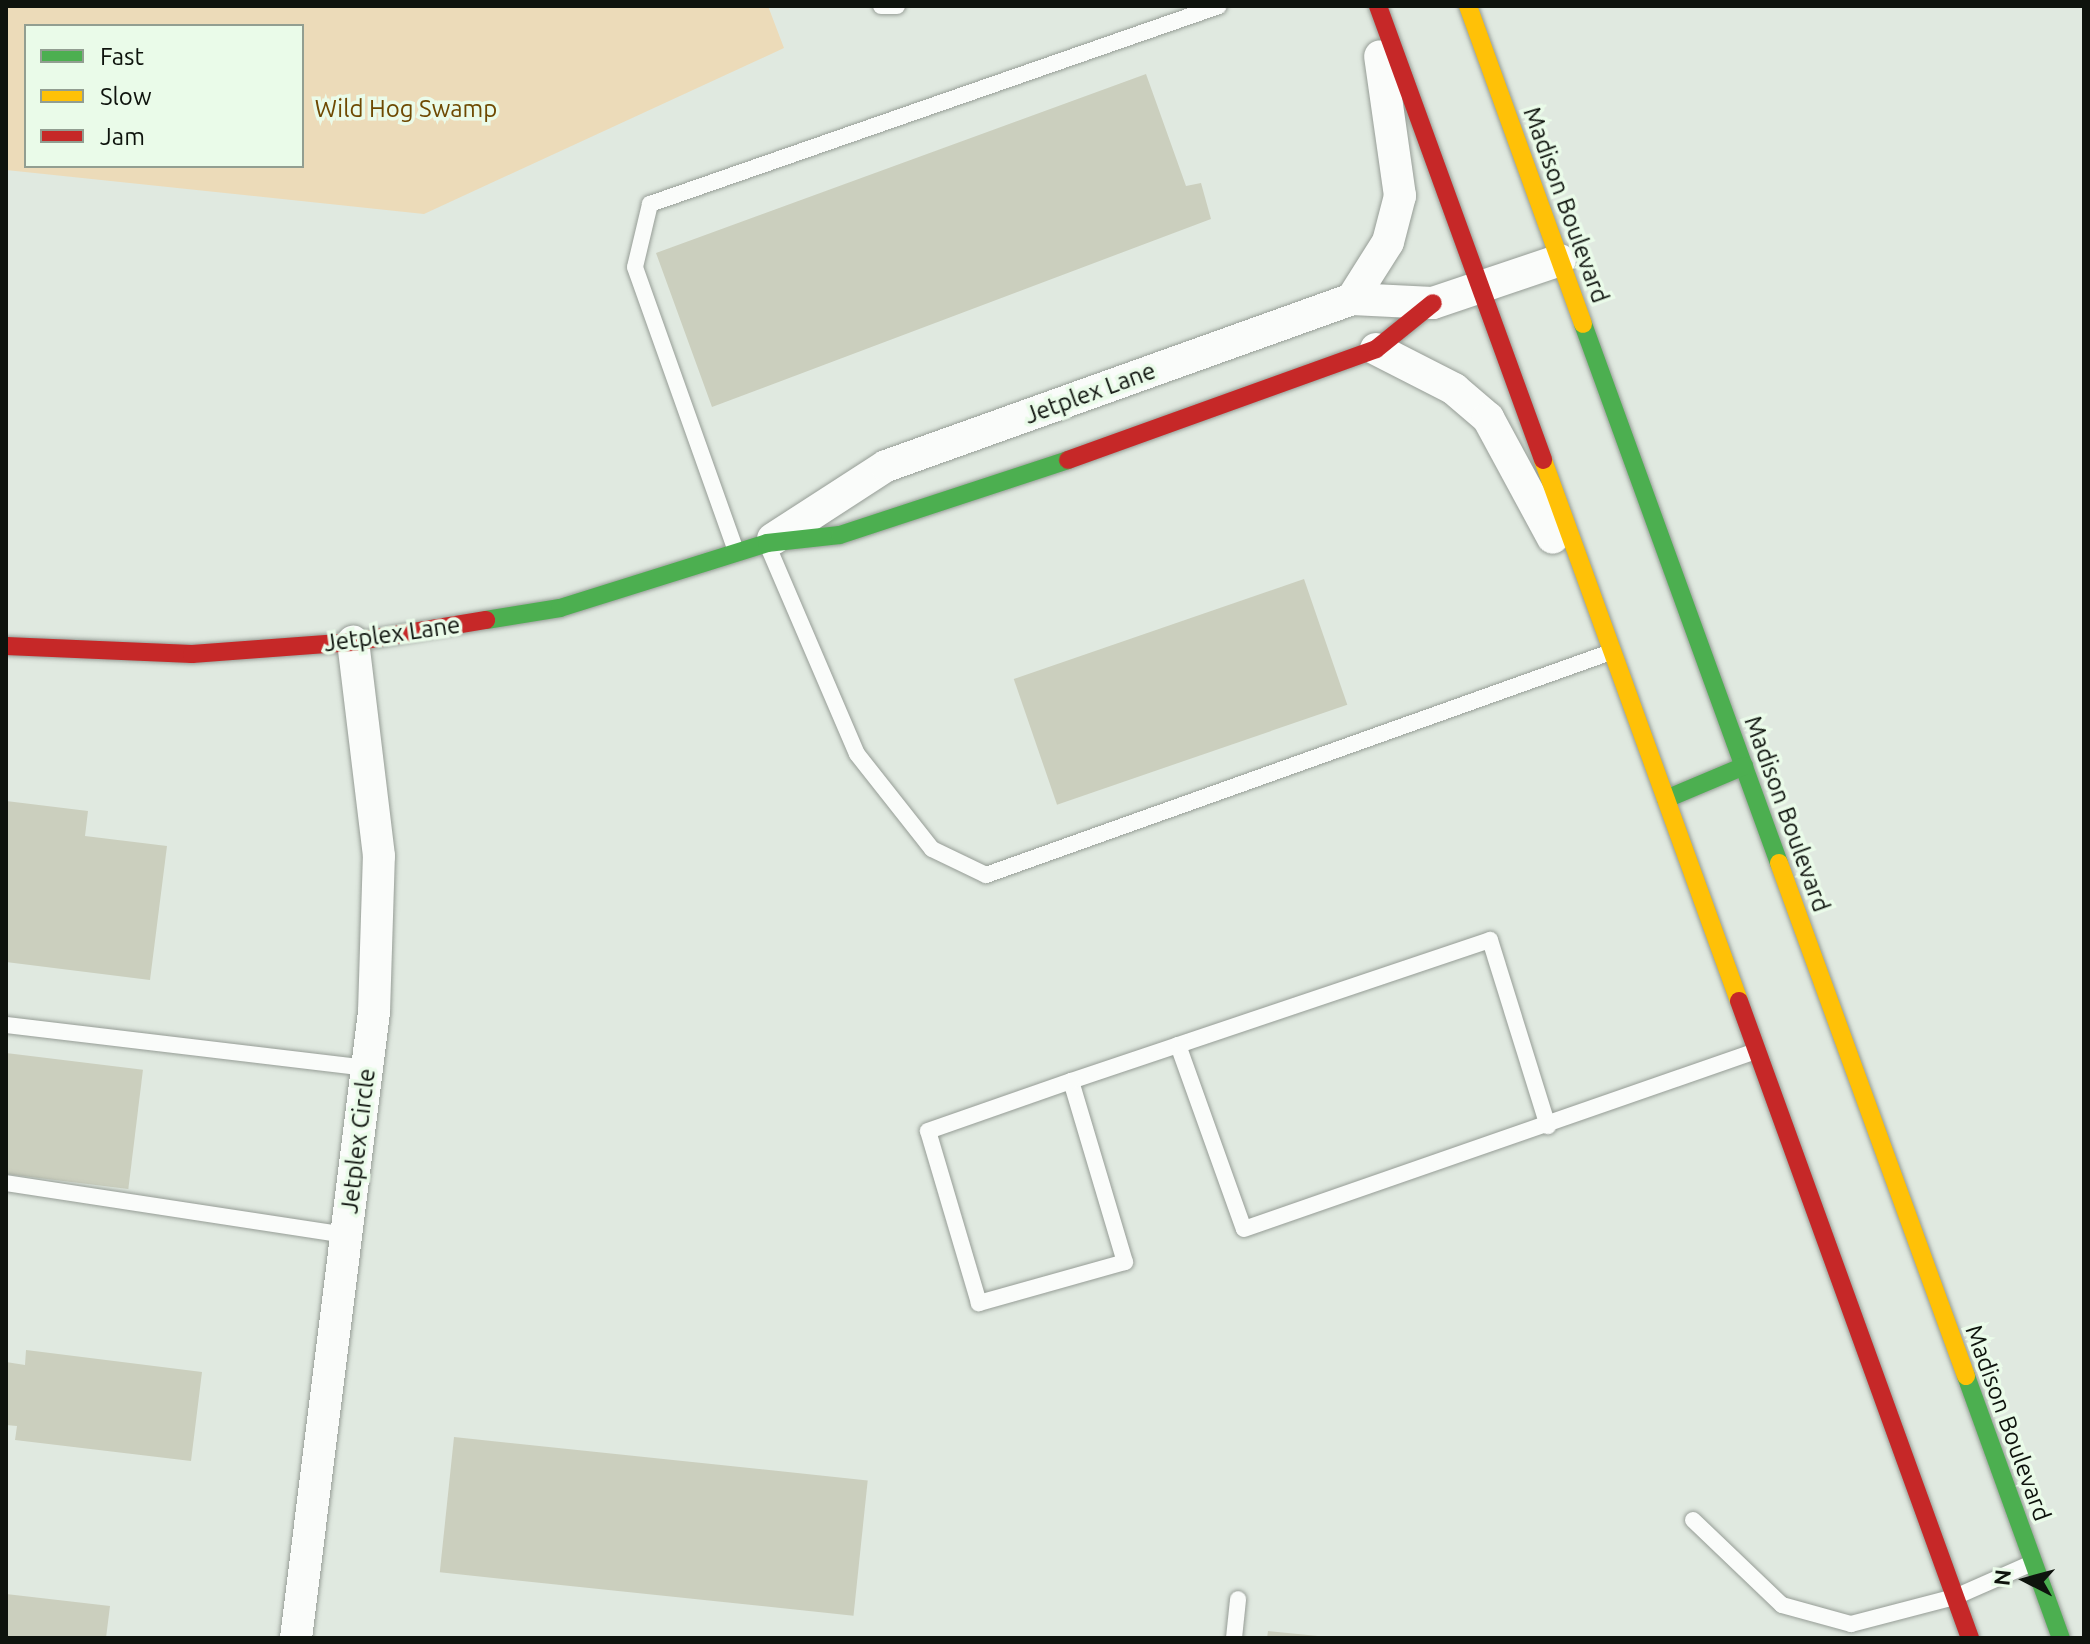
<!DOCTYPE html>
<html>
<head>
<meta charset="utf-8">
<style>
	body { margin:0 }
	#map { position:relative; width:2090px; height:1644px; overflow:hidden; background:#e0e9e0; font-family:Ubuntu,sans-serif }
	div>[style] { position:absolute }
	.green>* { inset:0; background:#ecdbb9 }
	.building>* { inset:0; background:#cbcfbe; transform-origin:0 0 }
	.roads { filter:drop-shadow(0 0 2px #969d96) drop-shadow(0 0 2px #969d96) }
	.lane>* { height:16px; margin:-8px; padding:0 8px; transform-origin:8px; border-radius:8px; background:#fafcfa }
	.street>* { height:32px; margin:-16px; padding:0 16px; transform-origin:16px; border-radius:16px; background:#fafcfa }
	.fast>* { height:18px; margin:-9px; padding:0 9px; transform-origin:9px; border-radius:9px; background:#4caf50 }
	.slow>* { height:18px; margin:-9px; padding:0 9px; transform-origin:9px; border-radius:9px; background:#ffc107 }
	.jam>* { height:18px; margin:-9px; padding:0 9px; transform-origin:9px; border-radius:9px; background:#c62828 }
	span { translate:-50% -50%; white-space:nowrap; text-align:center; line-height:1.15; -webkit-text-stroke:7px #eafbe9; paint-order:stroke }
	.park-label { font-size:24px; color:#6e4902 }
	.street-label { font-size:24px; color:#0e130d }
	.frame { position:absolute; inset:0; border:8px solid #0e130d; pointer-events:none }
	.legend { position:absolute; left:24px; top:24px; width:280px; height:144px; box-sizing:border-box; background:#eafbe9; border:2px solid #929e91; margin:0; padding:10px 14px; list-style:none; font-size:24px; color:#0e130d }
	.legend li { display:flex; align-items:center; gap:16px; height:40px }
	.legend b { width:40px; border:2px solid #929e91 }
	.north { position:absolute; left:1986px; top:1540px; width:80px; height:80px; -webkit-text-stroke:6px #eafbe9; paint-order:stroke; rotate:276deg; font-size:22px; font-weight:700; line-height:32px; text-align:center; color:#0e130d }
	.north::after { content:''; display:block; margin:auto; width:28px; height:36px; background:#0e130d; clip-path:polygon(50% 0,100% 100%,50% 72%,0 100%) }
</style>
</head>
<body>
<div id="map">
	<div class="green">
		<i style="clip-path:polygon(evenodd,6px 6px,768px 6px,784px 48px,424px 214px,6px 170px,6px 6px,26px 26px,302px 26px,302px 166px,26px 166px,26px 26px)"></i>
	</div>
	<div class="building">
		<i style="clip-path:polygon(1146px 74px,1186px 186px,1201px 183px,1211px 219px,712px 407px,656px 253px)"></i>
		<i style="left:1304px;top:579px;width:133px;height:307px;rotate:71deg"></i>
		<i style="clip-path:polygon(6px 801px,88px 811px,85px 836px,167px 846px,150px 980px,6px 962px)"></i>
		<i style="left:6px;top:1053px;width:138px;height:120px;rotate:7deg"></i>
		<i style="clip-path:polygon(26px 1350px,202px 1372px,191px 1461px,15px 1440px,17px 1426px,6px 1425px,6px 1362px,25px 1365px)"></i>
		<i style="left:454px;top:1437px;width:416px;height:136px;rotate:6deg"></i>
		<i style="clip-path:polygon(6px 1594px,110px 1606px,106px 1638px,6px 1638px)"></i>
		<i style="clip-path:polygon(1268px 1631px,1318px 1636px,1318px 1638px,1267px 1638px)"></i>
	</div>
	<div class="roads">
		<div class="lane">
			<i style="left:881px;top:6px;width:16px"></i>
			<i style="left:767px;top:544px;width:228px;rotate:66.8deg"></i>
			<i style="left:857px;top:754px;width:121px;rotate:51.7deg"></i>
			<i style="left:932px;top:849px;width:60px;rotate:25.7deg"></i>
			<i style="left:986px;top:875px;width:664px;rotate:-19.64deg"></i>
			<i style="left:736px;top:551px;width:301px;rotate:-109.6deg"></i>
			<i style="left:635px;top:267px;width:65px;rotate:-76.6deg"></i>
			<i style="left:650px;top:204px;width:602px;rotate:-19.19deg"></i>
			<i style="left:6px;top:1025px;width:364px;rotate:6.8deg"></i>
			<i style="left:1178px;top:1045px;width:329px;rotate:-18.6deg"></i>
			<i style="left:1490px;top:940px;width:195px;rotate:72.7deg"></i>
			<i style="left:1071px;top:1081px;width:113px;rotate:-18.6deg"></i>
			<i style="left:1178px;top:1045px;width:195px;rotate:70.3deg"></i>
			<i style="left:1244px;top:1229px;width:542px;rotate:-19.17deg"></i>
			<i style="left:1071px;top:1081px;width:189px;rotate:73.4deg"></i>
			<i style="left:1125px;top:1262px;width:152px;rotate:164.3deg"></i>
			<i style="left:979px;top:1303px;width:179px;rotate:-106.5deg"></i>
			<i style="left:928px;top:1131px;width:151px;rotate:-19.3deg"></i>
			<i style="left:6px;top:1183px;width:344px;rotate:8.7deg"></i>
			<i style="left:1693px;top:1520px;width:123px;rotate:43.7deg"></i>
			<i style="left:1782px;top:1605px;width:72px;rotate:15.4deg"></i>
			<i style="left:1851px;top:1624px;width:107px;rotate:-14.6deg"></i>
			<i style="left:1955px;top:1597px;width:84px;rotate:-23.8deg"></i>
			<i style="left:1234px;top:1638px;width:39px;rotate:-84deg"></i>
		</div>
		<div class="street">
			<i style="left:1352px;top:299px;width:67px;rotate:-57.7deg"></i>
			<i style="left:1388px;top:242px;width:48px;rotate:-75.4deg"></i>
			<i style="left:1400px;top:196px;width:141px;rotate:-98.1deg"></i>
			<i style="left:1376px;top:349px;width:88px;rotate:27.1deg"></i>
			<i style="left:1454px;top:389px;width:45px;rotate:40.5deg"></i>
			<i style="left:1488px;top:418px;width:136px;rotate:61.6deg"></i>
			<i style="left:773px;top:539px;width:135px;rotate:-32.9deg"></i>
			<i style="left:886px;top:466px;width:495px;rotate:-19.7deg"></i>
			<i style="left:1352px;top:299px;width:81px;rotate:2.8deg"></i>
			<i style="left:1433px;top:303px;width:134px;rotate:-18.7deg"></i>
			<i style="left:296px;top:1638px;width:631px;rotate:-82.9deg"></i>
			<i style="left:374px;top:1012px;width:156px;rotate:-88.2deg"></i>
			<i style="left:379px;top:856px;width:216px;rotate:-96.9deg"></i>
		</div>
		<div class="fast">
			<i style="left:1583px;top:324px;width:574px;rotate:70.02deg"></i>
			<i style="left:486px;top:620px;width:75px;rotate:-9.2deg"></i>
			<i style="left:560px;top:608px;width:217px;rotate:-17.4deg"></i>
			<i style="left:767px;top:543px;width:73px;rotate:-6.3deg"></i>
			<i style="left:840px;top:535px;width:240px;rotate:-18.2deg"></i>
			<i style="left:1666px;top:799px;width:85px;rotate:-22.9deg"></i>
			<i style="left:1966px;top:1376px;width:279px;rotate:70.1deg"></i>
		</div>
		<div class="slow">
			<i style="left:1468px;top:6px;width:338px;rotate:70.1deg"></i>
			<i style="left:1543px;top:460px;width:575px;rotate:70.08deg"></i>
			<i style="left:1779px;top:863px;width:546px;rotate:69.97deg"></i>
		</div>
		<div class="jam">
			<i style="left:1378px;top:6px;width:483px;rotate:70deg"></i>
			<i style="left:1068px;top:460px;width:327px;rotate:-19.8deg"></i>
			<i style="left:1376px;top:349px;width:73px;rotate:-38.9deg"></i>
			<i style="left:6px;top:646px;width:186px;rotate:2.5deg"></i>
			<i style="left:192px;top:654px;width:161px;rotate:-4.3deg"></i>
			<i style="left:353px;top:642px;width:135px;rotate:-9.4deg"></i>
			<i style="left:1739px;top:1001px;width:678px;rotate:70.07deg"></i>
		</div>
	</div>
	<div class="park-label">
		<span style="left:406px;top:109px">Wild Hog Swamp</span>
	</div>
	<div class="street-label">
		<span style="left:1566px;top:205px;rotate:70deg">Madison Boulevard</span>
		<span style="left:1090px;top:393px;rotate:-20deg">Jetplex Lane</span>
		<span style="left:392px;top:634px;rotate:-8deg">Jetplex Lane</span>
		<span style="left:1787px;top:814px;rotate:70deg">Madison Boulevard</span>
		<span style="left:358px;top:1141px;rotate:-83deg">Jetplex Circle</span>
		<span style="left:2008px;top:1423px;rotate:70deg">Madison Boulevard</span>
	</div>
	<div class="frame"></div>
	<ul class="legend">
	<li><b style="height:10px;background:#4caf50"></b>Fast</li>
	<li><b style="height:10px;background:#ffc107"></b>Slow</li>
	<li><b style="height:10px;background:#c62828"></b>Jam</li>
	</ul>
	<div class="north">N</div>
</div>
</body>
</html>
